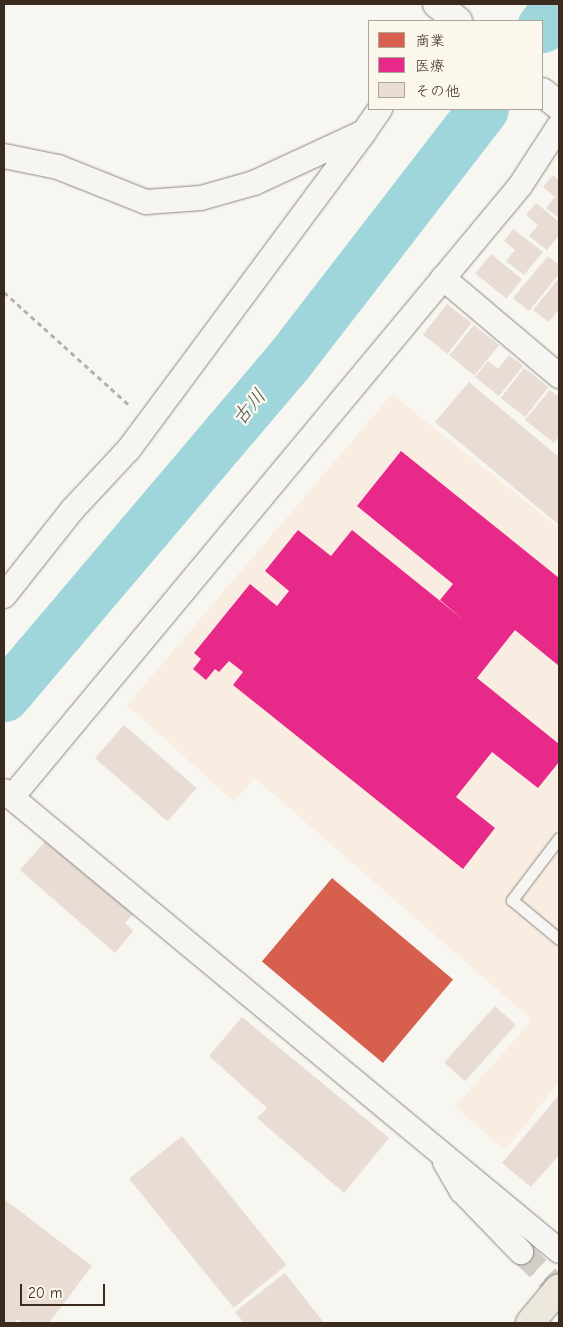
<!DOCTYPE html>
<html>
<head>
<meta charset="utf-8">
<style>
	body { margin:0 }
	#map { position:relative; width:563px; height:1327px; overflow:hidden; background:#f8f6f0; font-family:"Comic Neue","Klee One",sans-serif }
	div>[style] { position:absolute }
	.built>* { inset:0; background:#f9ede2 }
	.shops>* { inset:0; background:#d6604d; transform-origin:0 0 }
	.health>* { inset:0; background:#e7298a }
	.river>* { height:51px; margin:-25.5px; padding:0 25.5px; transform-origin:25.5px; border-radius:25.5px; background:#9ed6dc }
	.building>* { inset:0; background:#e8dcd4; transform-origin:0 0 }
	.minor-tunnel>* { height:24px; margin-top:-12px; transform-origin:0; background:repeating-linear-gradient(90deg,#d2cdc6 0 24px,transparent 0 36px) }
	.path>* { height:3px; margin-top:-1.5px; transform-origin:0; background:repeating-linear-gradient(90deg,#b3b0ac 0 5px,transparent 0 9px) }
	.roads { filter:drop-shadow(0 0 1px #8b8781) drop-shadow(0 0 1px #8b8781) }
	.service>* { height:11px; margin:-5.5px; padding:0 5.5px; transform-origin:5.5px; border-radius:5.5px; background:#f6f5f1 }
	.minor>* { height:24px; margin:-12px; padding:0 12px; transform-origin:12px; border-radius:12px; background:#f6f5f1 }
	.secondary>* { height:28px; margin:-14px; padding:0 14px; transform-origin:14px; border-radius:14px; background:#f6f5f1 }
	.trunk>* { height:28px; margin:-14px; padding:0 14px; transform-origin:14px; border-radius:14px; background:#ede8dd }
	span { translate:-50% -50%; white-space:nowrap; text-align:center; line-height:1.15; -webkit-text-stroke:5px #fbf7ec; paint-order:stroke }
	.water-label { font-size:20px; color:#4d5955; font-style:italic }
	.frame { position:absolute; inset:0; border:5px solid #3b2a1e; pointer-events:none }
	.legend { position:absolute; left:368px; top:20px; width:175px; height:90px; box-sizing:border-box; background:#fbf7ec; border:1px solid #aea59a; margin:0; padding:6px 9px; list-style:none; font-size:15px; color:#3b2a1e }
	.legend li { display:flex; align-items:center; gap:10px; height:25px }
	.legend b { width:25px; border:1px solid #aea59a }
	.scale { position:absolute; left:20px; top:1284px; width:85px; height:22px; box-sizing:border-box; border:2px solid #3b2a1e; border-top:0; padding-left:6px; font-size:15px; line-height:18px; white-space:nowrap; color:#3b2a1e; -webkit-text-stroke:4px #fbf7ec; paint-order:stroke }
</style>
</head>
<body>
<div id="map">
	<div class="built">
		<i style="clip-path:polygon(392px 394px,559px 528px,559px 1082px,505px 1150px,455px 1107px,532px 1020px,255px 778px,233px 801px,127px 705px)"></i>
	</div>
	<div class="shops">
		<i style="left:332px;top:878px;width:158px;height:109px;rotate:40deg"></i>
	</div>
	<div class="health">
		<i style="clip-path:polygon(401px 451px,559px 578px,559px 666px,515px 630px,477px 678px,559px 744px,559px 762px,538px 788px,492px 752px,456px 797px,495px 828px,463px 869px,233px 685px,243px 672px,229px 661px,219px 672px,215px 669px,206px 680px,193px 669px,201px 659px,194px 653px,250px 584px,277px 606px,289px 591px,265px 571px,298px 530px,331px 556px,352px 530px,465px 621px,440px 600px,453px 584px,357px 506px)"></i>
	</div>
	<div class="river">
		<i style="left:542px;top:27px;width:29px;rotate:-54deg"></i>
		<i style="left:4px;top:696px;width:441px;rotate:-49.7deg"></i>
		<i style="left:289px;top:360px;width:317px;rotate:-52.3deg"></i>
	</div>
	<div class="building">
		<i style="clip-path:polygon(553px 175px,559px 180px,559px 218px,546px 208px,555px 197px,543px 187px)"></i>
		<i style="clip-path:polygon(536px 203px,559px 222px,559px 235px,547px 250px,529px 236px,538px 225px,526px 215px)"></i>
		<i style="clip-path:polygon(513px 229px,543px 252px,524px 275px,506px 261px,515px 250px,504px 241px)"></i>
		<i style="left:491px;top:254px;width:40px;height:25px;rotate:39deg"></i>
		<i style="clip-path:polygon(548px 256px,559px 265px,559px 274px,529px 311px,513px 298px)"></i>
		<i style="clip-path:polygon(559px 278px,559px 309px,549px 322px,533px 310px)"></i>
		<i style="left:447px;top:304px;width:31px;height:39px;rotate:38deg"></i>
		<i style="left:474px;top:325px;width:32px;height:39px;rotate:39deg"></i>
		<i style="clip-path:polygon(509px 355px,523px 366px,499px 396px,475px 377px,488px 361px,498px 369px)"></i>
		<i style="left:524px;top:368px;width:31px;height:38px;rotate:38deg"></i>
		<i style="clip-path:polygon(469px 382px,559px 457px,559px 525px,435px 422px)"></i>
		<i style="clip-path:polygon(550px 390px,559px 397px,559px 436px,554px 443px,525px 420px)"></i>
		<i style="left:124px;top:725px;width:96px;height:44px;rotate:41deg"></i>
		<i style="clip-path:polygon(48px 838px,134px 913px,125px 923px,133px 931px,115px 953px,20px 870px)"></i>
		<i style="left:495px;top:1006px;width:28px;height:76px;rotate:42deg"></i>
		<i style="clip-path:polygon(242px 1017px,389px 1138px,344px 1193px,257px 1118px,267px 1108px,209px 1056px)"></i>
		<i style="clip-path:polygon(559px 1095px,559px 1155px,531px 1187px,502px 1163px)"></i>
		<i style="left:182px;top:1136px;width:166px;height:68px;rotate:51deg"></i>
		<i style="clip-path:polygon(4px 1199px,92px 1266px,49px 1323px,23px 1323px,17px 1319px,14px 1323px,4px 1323px)"></i>
		<i style="clip-path:polygon(285px 1273px,324px 1323px,244px 1323px,235px 1312px)"></i>
	</div>
	<div class="minor-tunnel">
		<i style="left:521px;top:1252px;width:53px;rotate:44.2deg"></i>
	</div>
	<div class="path">
		<i style="left:4px;top:292px;width:170px;rotate:42.1deg"></i>
	</div>
	<div class="roads">
		<div class="service">
			<i style="left:559px;top:838px;width:78px;rotate:127.2deg"></i>
			<i style="left:512px;top:900px;width:61px;rotate:39.7deg"></i>
		</div>
		<div class="minor">
			<i style="left:4px;top:156px;width:55px;rotate:11.5deg"></i>
			<i style="left:58px;top:167px;width:95px;rotate:21.7deg"></i>
			<i style="left:146px;top:202px;width:55px;rotate:-4.2deg"></i>
			<i style="left:201px;top:198px;width:55px;rotate:-15.8deg"></i>
			<i style="left:254px;top:183px;width:121px;rotate:-24.9deg"></i>
			<i style="left:364px;top:132px;width:28px;rotate:-55deg"></i>
			<i style="left:443px;top:278px;width:152px;rotate:40.2deg"></i>
			<i style="left:4px;top:596px;width:111px;rotate:-51.6deg"></i>
			<i style="left:73px;top:509px;width:82px;rotate:-47deg"></i>
			<i style="left:129px;top:449px;width:395px;rotate:-53.4deg"></i>
			<i style="left:4px;top:791px;width:721px;rotate:39.65deg"></i>
			<i style="left:12px;top:797px;width:795px;rotate:-50.26deg"></i>
			<i style="left:520px;top:186px;width:72px;rotate:-57deg"></i>
			<i style="left:445px;top:1162px;width:34px;rotate:60deg"></i>
			<i style="left:462px;top:1191px;width:85px;rotate:46deg"></i>
		</div>
		<div class="secondary">
			<i style="left:437px;top:4px;width:27px;rotate:39deg"></i>
			<i style="left:542px;top:92px;width:22px;rotate:39deg"></i>
		</div>
		<div class="trunk">
			<i style="left:530px;top:1323px;width:45px;rotate:-50.4deg"></i>
		</div>
	</div>
	<div class="water-label">
		<span style="left:249px;top:407px;rotate:-50deg">古川</span>
	</div>
	<div class="frame"></div>
	<ul class="legend">
	<li><b style="height:14px;background:#d6604d"></b>商業</li>
	<li><b style="height:14px;background:#e7298a"></b>医療</li>
	<li><b style="height:14px;background:#e8dcd4"></b>その他</li>
	</ul>
	<div class="scale">20 m</div>
</div>
</body>
</html>
